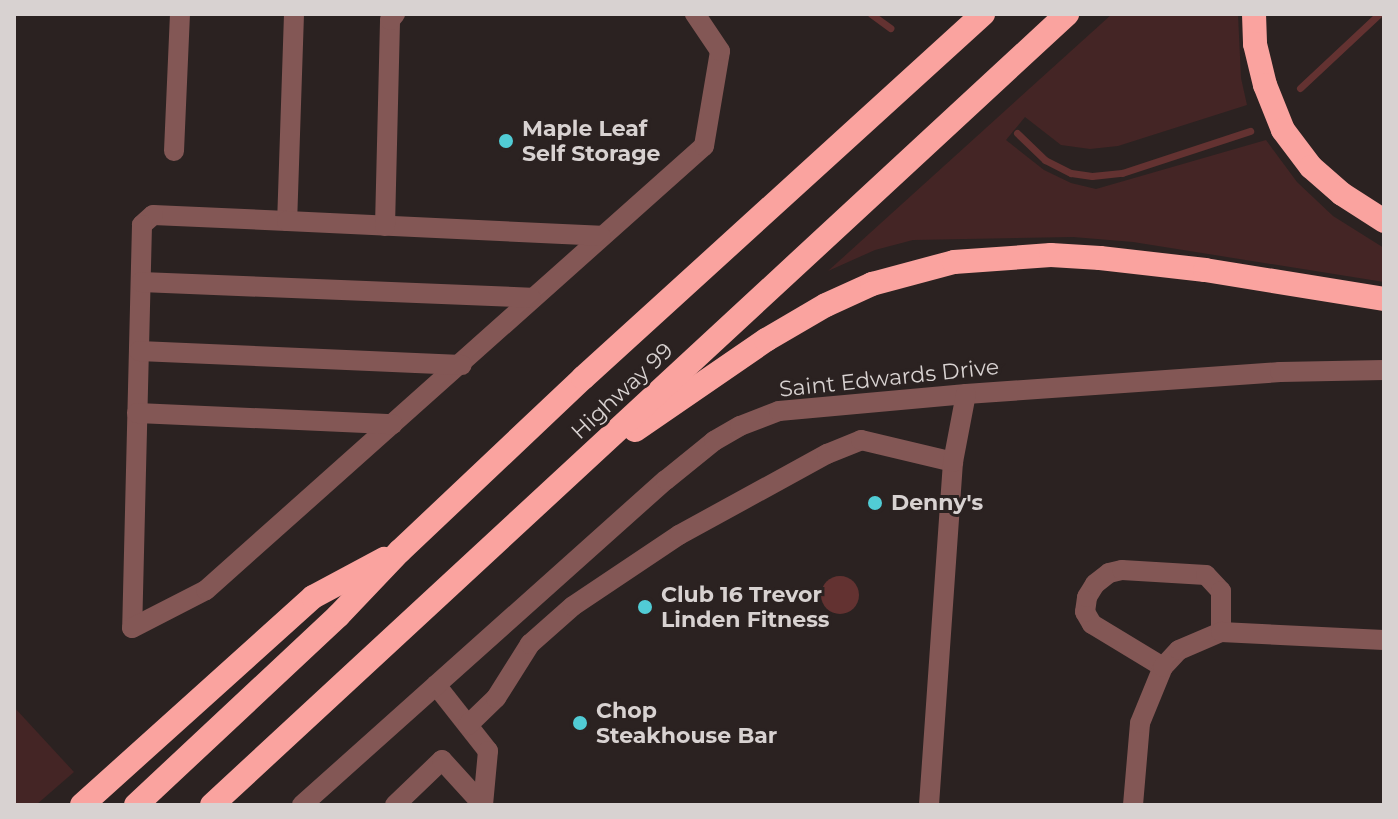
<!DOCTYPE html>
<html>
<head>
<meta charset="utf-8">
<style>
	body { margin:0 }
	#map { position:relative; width:1398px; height:819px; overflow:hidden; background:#2b2221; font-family:Montserrat,sans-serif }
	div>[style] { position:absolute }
	.green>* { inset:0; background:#442525 }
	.water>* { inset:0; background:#633231 }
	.round { border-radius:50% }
	.stream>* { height:7px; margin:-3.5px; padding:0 3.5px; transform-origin:3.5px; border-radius:3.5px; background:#633231 }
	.minor>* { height:20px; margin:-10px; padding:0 10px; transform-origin:10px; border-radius:10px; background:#835755 }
	.highway>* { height:24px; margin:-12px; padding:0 12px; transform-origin:12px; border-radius:12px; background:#faa39f }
	.dots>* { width:22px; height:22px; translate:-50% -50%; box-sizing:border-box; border:4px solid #2b2221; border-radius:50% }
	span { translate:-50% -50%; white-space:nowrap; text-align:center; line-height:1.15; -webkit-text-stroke:6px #2b2221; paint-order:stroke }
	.poi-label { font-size:22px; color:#d8d2d1; font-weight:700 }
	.left { translate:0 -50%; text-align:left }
	.street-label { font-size:22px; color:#d8d2d1 }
	.frame { position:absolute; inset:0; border:16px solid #d8d2d1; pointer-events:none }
</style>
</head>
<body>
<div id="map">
	<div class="green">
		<i style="clip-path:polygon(1112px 14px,1238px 14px,1241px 78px,1247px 105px,1118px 146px,1090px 149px,1061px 145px,1025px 117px,1006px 140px,1044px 170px,1071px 183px,1096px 189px,1266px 140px,1297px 182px,1333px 216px,1384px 248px,1384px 282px,1133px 242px,1073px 237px,913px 240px,875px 250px,828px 271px)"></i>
		<i style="clip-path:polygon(14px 707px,74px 772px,36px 805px,14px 805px)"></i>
	</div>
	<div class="water">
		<i class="round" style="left:821px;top:576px;width:38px;height:38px"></i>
	</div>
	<div class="stream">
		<i style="left:871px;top:14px;width:24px;rotate:36deg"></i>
		<i style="left:1300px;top:88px;width:108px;rotate:-43.1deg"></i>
		<i style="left:1017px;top:133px;width:39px;rotate:44deg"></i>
		<i style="left:1045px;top:160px;width:29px;rotate:27deg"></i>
		<i style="left:1071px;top:173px;width:21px;rotate:8deg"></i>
		<i style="left:1092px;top:176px;width:30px;rotate:-6deg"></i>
		<i style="left:1122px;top:173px;width:135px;rotate:-18.2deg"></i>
	</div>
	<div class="minor">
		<i style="left:294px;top:14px;width:207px;rotate:91.9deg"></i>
		<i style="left:287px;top:221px;width:134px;rotate:-177.4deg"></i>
		<i style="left:153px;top:215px;width:15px;rotate:138deg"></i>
		<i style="left:142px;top:225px;width:403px;rotate:91.4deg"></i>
		<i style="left:132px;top:628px;width:83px;rotate:-27.2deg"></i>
		<i style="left:206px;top:590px;width:667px;rotate:-41.72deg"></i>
		<i style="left:704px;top:146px;width:96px;rotate:-80.4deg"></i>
		<i style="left:720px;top:51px;width:45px;rotate:-124deg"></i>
		<i style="left:174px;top:151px;width:137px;rotate:-87.5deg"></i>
		<i style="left:287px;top:221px;width:314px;rotate:2.7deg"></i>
		<i style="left:385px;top:226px;width:206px;rotate:-88.6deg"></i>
		<i style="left:390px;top:20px;width:8px;rotate:-50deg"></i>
		<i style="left:141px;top:282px;width:390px;rotate:2.3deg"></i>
		<i style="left:139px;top:351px;width:323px;rotate:2.5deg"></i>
		<i style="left:137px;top:413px;width:256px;rotate:2.5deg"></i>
		<i style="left:1163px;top:667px;width:83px;rotate:-148.8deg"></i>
		<i style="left:1092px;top:624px;width:14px;rotate:-120deg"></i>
		<i style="left:1085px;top:612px;width:15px;rotate:-82deg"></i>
		<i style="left:1087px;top:597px;width:15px;rotate:-58deg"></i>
		<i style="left:1095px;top:584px;width:18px;rotate:-38deg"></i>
		<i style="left:1109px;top:573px;width:13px;rotate:-13deg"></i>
		<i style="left:1122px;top:570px;width:84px;rotate:3.4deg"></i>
		<i style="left:1206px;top:575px;width:22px;rotate:47deg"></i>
		<i style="left:1221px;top:591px;width:41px;rotate:90deg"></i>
		<i style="left:436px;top:685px;width:84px;rotate:51.8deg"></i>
		<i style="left:488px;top:751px;width:54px;rotate:95.3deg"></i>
		<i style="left:468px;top:725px;width:39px;rotate:-44deg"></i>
		<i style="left:496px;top:698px;width:64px;rotate:-57.8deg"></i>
		<i style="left:530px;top:644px;width:57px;rotate:-41.5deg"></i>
		<i style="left:573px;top:606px;width:128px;rotate:-33.8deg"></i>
		<i style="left:679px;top:535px;width:169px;rotate:-28.7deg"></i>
		<i style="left:827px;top:454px;width:37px;rotate:-22deg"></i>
		<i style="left:861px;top:440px;width:95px;rotate:13.4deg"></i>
		<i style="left:302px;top:805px;width:488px;rotate:-41.8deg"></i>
		<i style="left:666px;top:480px;width:62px;rotate:-39.1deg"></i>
		<i style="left:714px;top:441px;width:30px;rotate:-30deg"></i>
		<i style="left:740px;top:426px;width:42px;rotate:-21deg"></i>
		<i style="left:779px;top:411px;width:188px;rotate:-5.2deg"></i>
		<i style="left:966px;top:394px;width:315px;rotate:-4deg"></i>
		<i style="left:1280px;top:372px;width:104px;rotate:-1.1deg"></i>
		<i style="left:395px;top:805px;width:65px;rotate:-43.8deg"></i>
		<i style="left:442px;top:760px;width:61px;rotate:47.7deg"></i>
		<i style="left:929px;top:805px;width:344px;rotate:-86deg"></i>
		<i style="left:953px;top:462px;width:69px;rotate:-79.2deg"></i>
		<i style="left:1133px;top:805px;width:82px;rotate:-85.1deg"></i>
		<i style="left:1140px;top:723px;width:61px;rotate:-67.7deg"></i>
		<i style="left:1163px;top:667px;width:23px;rotate:-47deg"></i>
		<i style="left:1179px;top:650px;width:46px;rotate:-23.2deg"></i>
		<i style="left:1221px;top:632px;width:163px;rotate:2.8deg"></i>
	</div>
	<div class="highway">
		<i style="left:1254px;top:14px;width:30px;rotate:88deg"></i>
		<i style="left:1255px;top:44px;width:42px;rotate:76.3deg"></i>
		<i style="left:1265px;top:85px;width:48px;rotate:68.2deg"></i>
		<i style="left:1283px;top:130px;width:46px;rotate:52.9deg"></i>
		<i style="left:1311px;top:167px;width:41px;rotate:41.1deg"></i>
		<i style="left:1342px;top:194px;width:50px;rotate:32.7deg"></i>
		<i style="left:635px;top:430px;width:159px;rotate:-34.5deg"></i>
		<i style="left:766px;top:340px;width:69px;rotate:-30.3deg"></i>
		<i style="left:826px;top:305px;width:51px;rotate:-24.5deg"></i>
		<i style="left:872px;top:284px;width:85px;rotate:-15deg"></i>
		<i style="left:954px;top:262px;width:97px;rotate:-4.1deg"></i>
		<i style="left:1051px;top:255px;width:49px;rotate:3.5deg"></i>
		<i style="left:1100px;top:258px;width:106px;rotate:6.5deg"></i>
		<i style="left:1205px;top:270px;width:181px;rotate:9.2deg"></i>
		<i style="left:82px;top:805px;width:311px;rotate:-42deg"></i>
		<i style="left:313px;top:597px;width:81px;rotate:-28.2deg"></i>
		<i style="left:136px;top:805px;width:277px;rotate:-43.1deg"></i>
		<i style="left:338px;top:616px;width:90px;rotate:-46.4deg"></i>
		<i style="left:400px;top:551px;width:252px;rotate:-43.4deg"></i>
		<i style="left:583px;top:378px;width:541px;rotate:-42.3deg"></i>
		<i style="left:212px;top:805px;width:1165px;rotate:-42.77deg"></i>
	</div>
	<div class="dots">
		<i style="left:506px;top:141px;background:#51ccd5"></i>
		<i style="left:875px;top:503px;background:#51ccd5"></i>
		<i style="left:645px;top:607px;background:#51ccd5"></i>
		<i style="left:580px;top:723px;background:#51ccd5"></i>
	</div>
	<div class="poi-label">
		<span class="left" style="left:522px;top:141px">Maple Leaf<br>Self Storage</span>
		<span class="left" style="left:891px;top:503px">Denny's</span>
		<span class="left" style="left:661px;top:607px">Club 16 Trevor<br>Linden Fitness</span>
		<span class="left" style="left:596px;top:723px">Chop<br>Steakhouse Bar</span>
	</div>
	<div class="street-label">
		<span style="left:889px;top:378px;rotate:-6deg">Saint Edwards Drive</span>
		<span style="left:622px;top:391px;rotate:-43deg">Highway 99</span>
	</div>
	<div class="frame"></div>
</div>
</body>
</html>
